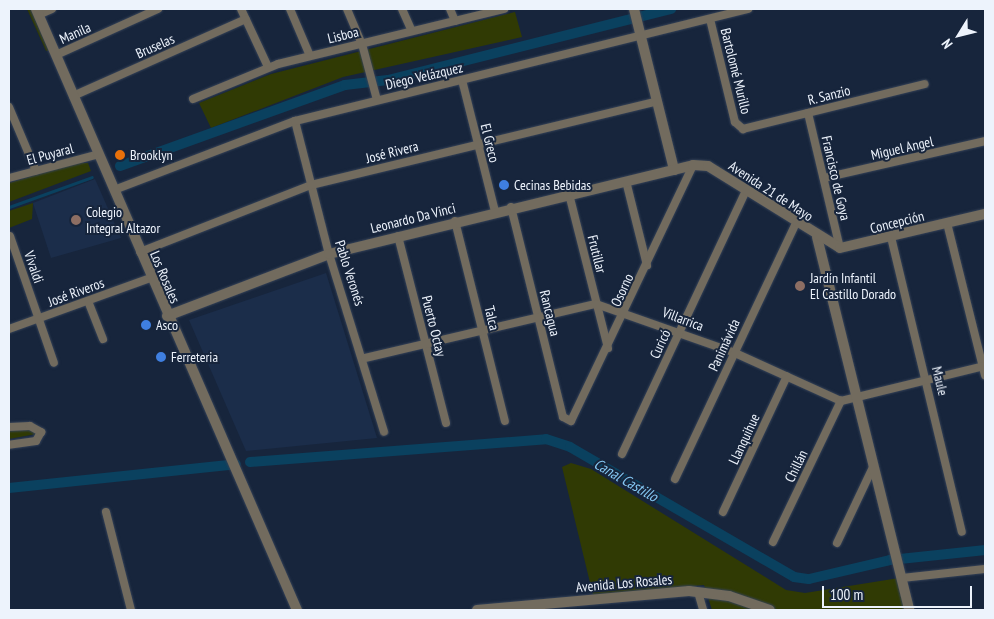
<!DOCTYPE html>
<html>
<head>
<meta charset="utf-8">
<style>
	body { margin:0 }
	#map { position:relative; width:994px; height:619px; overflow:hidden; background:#17253c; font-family:"PT Sans Narrow",sans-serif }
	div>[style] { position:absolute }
	.built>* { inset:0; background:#1b2d4a }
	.green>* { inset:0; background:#303a04 }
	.stream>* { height:3px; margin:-1.5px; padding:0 1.5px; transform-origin:1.5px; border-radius:1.5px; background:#0a415f }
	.canal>* { height:10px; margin:-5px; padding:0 5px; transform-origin:5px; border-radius:5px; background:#0a415f }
	.roads { filter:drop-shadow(0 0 1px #354257) drop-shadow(0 0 1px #354257) }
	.minor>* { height:8px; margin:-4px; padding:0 4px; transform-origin:4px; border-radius:4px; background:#726b5e }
	.tertiary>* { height:10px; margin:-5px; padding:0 5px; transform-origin:5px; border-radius:5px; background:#726b5e }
	.dots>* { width:14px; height:14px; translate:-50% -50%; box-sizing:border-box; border:2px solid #17253c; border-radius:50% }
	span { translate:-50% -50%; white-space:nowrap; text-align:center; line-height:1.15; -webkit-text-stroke:4px #17253c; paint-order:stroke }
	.street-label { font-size:14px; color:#edf3fc }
	.poi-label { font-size:14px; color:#edf3fc }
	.left { translate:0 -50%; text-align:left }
	.water-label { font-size:15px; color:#85c8f4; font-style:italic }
	.frame { position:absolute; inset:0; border:10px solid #edf3fc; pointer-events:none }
	.north { position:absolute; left:934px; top:10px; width:50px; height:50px; -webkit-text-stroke:4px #17253c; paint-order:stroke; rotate:234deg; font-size:14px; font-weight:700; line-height:20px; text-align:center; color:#edf3fc }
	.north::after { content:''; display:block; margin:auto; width:18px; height:22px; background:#edf3fc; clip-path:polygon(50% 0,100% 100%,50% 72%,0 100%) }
	.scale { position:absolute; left:822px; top:586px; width:150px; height:22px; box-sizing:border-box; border:2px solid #edf3fc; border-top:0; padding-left:6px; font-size:15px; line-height:18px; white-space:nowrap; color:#edf3fc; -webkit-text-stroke:4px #17253c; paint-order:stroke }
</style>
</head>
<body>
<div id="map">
	<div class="built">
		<i style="clip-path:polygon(95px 179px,121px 238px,51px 258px,33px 203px)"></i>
		<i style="clip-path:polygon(326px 273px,377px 438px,246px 451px,189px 320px)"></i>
	</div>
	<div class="green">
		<i style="clip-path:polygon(27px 9px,32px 9px,50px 50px,46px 51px)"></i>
		<i style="clip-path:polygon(515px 12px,522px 37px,343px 77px,211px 128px,199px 103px,271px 74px)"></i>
		<i style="clip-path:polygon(75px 163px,88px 163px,91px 171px,9px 202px,9px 183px)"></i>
		<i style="clip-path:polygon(33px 203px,32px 219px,9px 228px,9px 211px)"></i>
		<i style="clip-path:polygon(9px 429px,36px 430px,36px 434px,9px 439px)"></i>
		<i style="clip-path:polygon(571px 463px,591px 469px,786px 590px,805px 593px,899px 578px,906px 610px,712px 610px,704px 585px,593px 595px,562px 467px)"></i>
	</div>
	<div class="stream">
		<i style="left:9px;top:207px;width:88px;rotate:-19.9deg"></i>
	</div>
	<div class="canal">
		<i style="left:120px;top:166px;width:239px;rotate:-19.8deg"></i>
		<i style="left:345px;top:85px;width:43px;rotate:-6.6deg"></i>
		<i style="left:388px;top:80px;width:292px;rotate:-14.1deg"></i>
		<i style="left:250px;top:462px;width:297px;rotate:-4.4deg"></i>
		<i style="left:546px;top:439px;width:25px;rotate:18deg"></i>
		<i style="left:570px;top:447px;width:259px;rotate:30.1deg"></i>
		<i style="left:794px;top:577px;width:15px;rotate:8deg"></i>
		<i style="left:809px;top:579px;width:83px;rotate:-13.2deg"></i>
		<i style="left:890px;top:560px;width:96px;rotate:-6deg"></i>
		<i style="left:9px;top:488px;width:228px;rotate:-6deg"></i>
	</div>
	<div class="roads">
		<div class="minor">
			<i style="left:241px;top:9px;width:64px;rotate:65deg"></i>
			<i style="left:290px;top:9px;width:51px;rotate:66.9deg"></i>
			<i style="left:347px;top:9px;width:38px;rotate:67deg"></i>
			<i style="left:362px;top:44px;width:58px;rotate:75deg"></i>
			<i style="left:402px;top:9px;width:24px;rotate:66deg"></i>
			<i style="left:450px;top:9px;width:13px;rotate:67deg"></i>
			<i style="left:38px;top:15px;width:15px;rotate:-23deg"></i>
			<i style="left:710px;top:19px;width:106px;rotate:76.4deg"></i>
			<i style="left:735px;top:122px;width:11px;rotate:41deg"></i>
			<i style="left:743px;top:129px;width:187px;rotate:-13.9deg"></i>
			<i style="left:56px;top:55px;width:112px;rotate:-24.3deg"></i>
			<i style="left:462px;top:80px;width:135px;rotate:75.9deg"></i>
			<i style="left:73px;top:96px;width:189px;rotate:-24deg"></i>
			<i style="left:193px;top:99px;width:92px;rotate:-22.4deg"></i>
			<i style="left:278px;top:64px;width:233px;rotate:-13.7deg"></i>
			<i style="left:9px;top:107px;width:69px;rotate:67.1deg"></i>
			<i style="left:808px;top:113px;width:139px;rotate:76.7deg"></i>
			<i style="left:295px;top:121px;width:137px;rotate:75.7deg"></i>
			<i style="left:329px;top:254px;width:186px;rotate:72.8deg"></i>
			<i style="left:9px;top:178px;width:93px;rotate:-14.9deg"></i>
			<i style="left:824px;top:178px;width:165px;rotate:-12.9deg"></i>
			<i style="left:626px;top:181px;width:87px;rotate:76deg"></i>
			<i style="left:114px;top:190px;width:194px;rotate:-20.9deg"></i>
			<i style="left:295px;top:121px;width:467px;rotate:-13.9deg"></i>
			<i style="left:569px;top:194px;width:159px;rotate:75.8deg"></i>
			<i style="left:511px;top:207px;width:216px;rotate:76.1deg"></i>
			<i style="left:563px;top:417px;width:9px;rotate:27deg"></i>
			<i style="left:571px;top:421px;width:284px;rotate:-64.5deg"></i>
			<i style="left:455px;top:221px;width:206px;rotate:76deg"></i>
			<i style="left:947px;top:223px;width:157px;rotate:76deg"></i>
			<i style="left:10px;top:236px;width:134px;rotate:70.9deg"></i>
			<i style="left:398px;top:236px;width:193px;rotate:75.6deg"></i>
			<i style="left:891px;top:237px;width:303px;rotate:76.5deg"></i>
			<i style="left:140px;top:252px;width:184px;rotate:-21.4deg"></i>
			<i style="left:311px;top:185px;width:356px;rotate:-13.6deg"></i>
			<i style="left:88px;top:301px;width:41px;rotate:68.5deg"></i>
			<i style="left:9px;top:329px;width:151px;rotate:-19.8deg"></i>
			<i style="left:365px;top:358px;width:237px;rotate:-13.2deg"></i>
			<i style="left:596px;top:304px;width:147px;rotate:19.4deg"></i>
			<i style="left:735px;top:353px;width:116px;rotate:24.4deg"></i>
			<i style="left:841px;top:401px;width:148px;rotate:-13.7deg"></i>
			<i style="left:9px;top:427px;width:21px;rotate:-3deg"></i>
			<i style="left:30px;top:426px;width:13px;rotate:29deg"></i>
			<i style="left:41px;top:432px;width:10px;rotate:119deg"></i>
			<i style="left:36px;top:441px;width:27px;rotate:172deg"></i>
			<i style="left:622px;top:454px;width:291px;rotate:-64.8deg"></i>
			<i style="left:675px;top:479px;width:283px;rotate:-64.7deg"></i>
			<i style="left:106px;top:512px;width:101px;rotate:75.7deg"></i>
			<i style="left:723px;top:512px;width:150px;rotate:-64.8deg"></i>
			<i style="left:773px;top:542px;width:157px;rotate:-64.3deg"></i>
			<i style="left:837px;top:543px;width:86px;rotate:-64.6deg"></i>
			<i style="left:902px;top:578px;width:83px;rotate:-6.2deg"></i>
			<i style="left:698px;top:592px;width:19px;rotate:74deg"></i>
		</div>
		<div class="tertiary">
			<i style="left:36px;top:9px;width:655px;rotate:66.53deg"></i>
			<i style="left:634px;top:9px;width:166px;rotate:76deg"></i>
			<i style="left:817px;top:237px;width:384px;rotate:76.1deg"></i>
			<i style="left:167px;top:316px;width:173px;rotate:-20.9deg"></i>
			<i style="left:329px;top:254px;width:375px;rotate:-13.7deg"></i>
			<i style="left:693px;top:165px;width:15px;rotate:4deg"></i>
			<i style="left:708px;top:166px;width:155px;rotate:31.8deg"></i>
			<i style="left:840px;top:248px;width:149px;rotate:-13.2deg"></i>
			<i style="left:477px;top:610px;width:213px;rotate:-5.1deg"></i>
			<i style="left:689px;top:591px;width:40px;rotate:7.1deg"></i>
			<i style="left:729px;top:596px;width:43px;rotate:18.9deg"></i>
		</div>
	</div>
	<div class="dots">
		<i style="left:120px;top:155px;background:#e8710a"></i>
		<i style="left:504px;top:185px;background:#3f7fe0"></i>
		<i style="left:76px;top:220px;background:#8d6e63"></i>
		<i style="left:800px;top:286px;background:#8d6e63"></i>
		<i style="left:146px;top:325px;background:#3f7fe0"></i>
		<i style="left:161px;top:357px;background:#3f7fe0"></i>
	</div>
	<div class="street-label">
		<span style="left:75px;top:33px;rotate:-24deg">Manila</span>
		<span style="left:343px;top:35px;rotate:-14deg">Lisboa</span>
		<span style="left:155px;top:46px;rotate:-24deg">Bruselas</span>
		<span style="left:736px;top:71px;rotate:76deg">Bartolomé Murillo</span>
		<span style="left:424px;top:76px;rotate:-13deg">Diego Velázquez</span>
		<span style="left:829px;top:95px;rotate:-14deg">R. Sanzio</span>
		<span style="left:490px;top:143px;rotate:76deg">El Greco</span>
		<span style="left:902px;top:148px;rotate:-13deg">Miguel Angel</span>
		<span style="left:392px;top:152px;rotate:-14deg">José Rivera</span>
		<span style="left:50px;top:154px;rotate:-15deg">El Puyaral</span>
		<span style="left:836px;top:178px;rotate:77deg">Francisco de Goya</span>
		<span style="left:771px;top:191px;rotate:33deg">Avenida 21 de Mayo</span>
		<span style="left:413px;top:218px;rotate:-14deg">Leonardo Da Vinci</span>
		<span style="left:897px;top:222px;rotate:-14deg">Concepción</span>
		<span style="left:597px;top:254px;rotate:76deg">Frutillar</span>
		<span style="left:34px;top:267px;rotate:71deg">Vivaldi</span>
		<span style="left:350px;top:273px;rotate:72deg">Pablo Veronés</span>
		<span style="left:165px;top:277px;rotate:67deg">Los Rosales</span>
		<span style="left:622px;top:290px;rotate:-65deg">Osorno</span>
		<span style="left:76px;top:292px;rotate:-20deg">José Riveros</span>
		<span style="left:550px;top:313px;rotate:76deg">Rancagua</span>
		<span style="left:492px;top:318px;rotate:76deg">Talca</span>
		<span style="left:683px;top:319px;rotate:21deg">Villarrica</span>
		<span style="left:434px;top:326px;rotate:76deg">Puerto Octay</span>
		<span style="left:660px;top:344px;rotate:-65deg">Curicó</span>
		<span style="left:724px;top:345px;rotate:-65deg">Panimávida</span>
		<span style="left:940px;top:381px;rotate:76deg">Maule</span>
		<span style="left:744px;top:439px;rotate:-65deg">Llanquihue</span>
		<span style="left:796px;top:466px;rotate:-64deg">Chillán</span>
		<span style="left:624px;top:583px;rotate:-5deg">Avenida Los Rosales</span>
	</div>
	<div class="poi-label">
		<span class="left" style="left:130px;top:155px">Brooklyn</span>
		<span class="left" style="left:514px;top:185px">Cecinas Bebidas</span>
		<span class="left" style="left:86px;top:220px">Colegio<br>Integral Altazor</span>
		<span class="left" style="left:810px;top:286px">Jardín Infantil<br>El Castillo Dorado</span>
		<span class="left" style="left:156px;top:325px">Asco</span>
		<span class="left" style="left:171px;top:357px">Ferreteria</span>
	</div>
	<div class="water-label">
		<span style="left:626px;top:480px;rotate:30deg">Canal Castillo</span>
	</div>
	<div class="frame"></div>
	<div class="north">N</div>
	<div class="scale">100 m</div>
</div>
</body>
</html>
